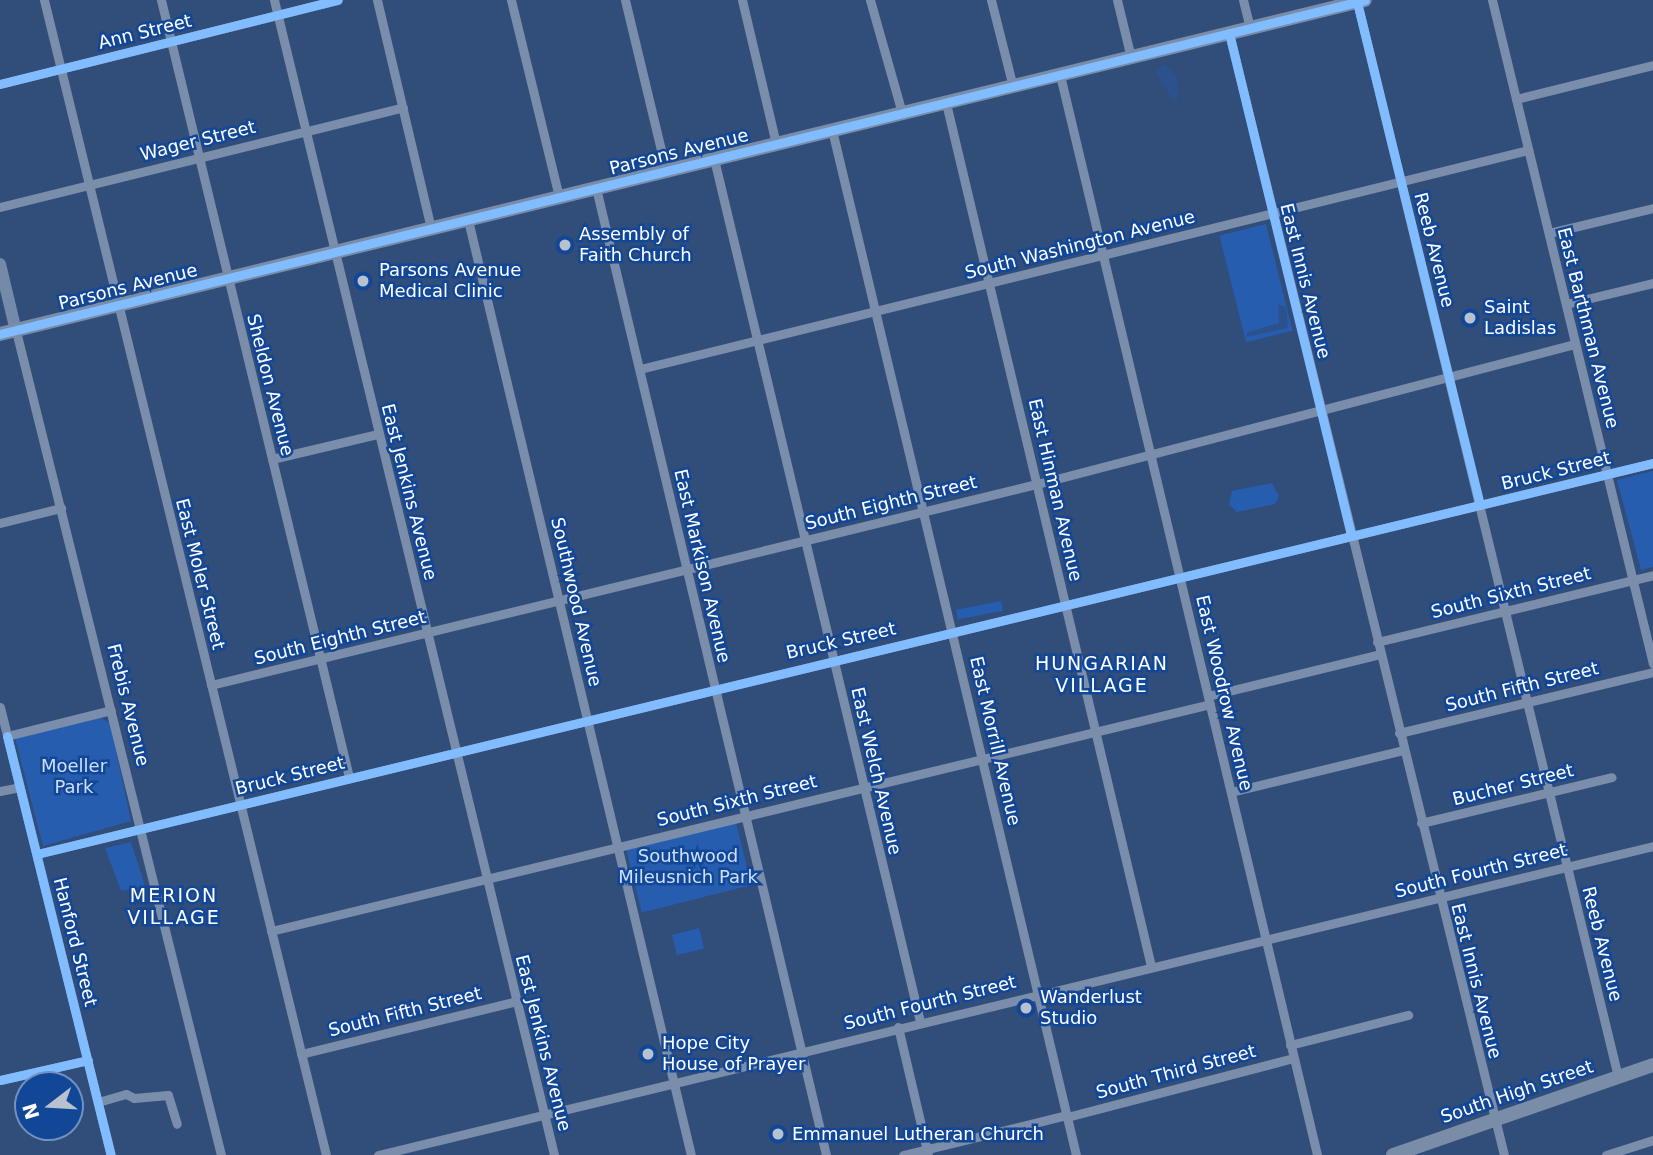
<!DOCTYPE html>
<html>
<head>
<meta charset="utf-8">
<style>
	body { margin:0 }
	#map { position:relative; width:1653px; height:1155px; overflow:hidden; background:#314d79; font-family:"DejaVu Sans",sans-serif }
	div>[style] { position:absolute }
	.green>* { inset:0; background:#265daf; transform-origin:0 0 }
	.water>* { inset:0; background:#2c528d }
	.minor>* { height:9px; margin:-4.5px; padding:0 4.5px; transform-origin:4.5px; border-radius:4.5px; background:#7a8eab }
	.secondary>* { height:12px; margin:-6px; padding:0 6px; transform-origin:6px; border-radius:6px; background:#7589a8 }
	.primary>* { height:14px; margin:-7px; padding:0 7px; transform-origin:7px; border-radius:7px; background:#798da9 }
	.cycleway>* { height:9px; margin:-4.5px; padding:0 4.5px; transform-origin:4.5px; border-radius:4.5px; background:#80bcff }
	.dots>* { width:19px; height:19px; translate:-50% -50%; box-sizing:border-box; border:4px solid #124798; border-radius:50% }
	span { translate:-50% -50%; white-space:nowrap; text-align:center; line-height:1.15; -webkit-text-stroke:5px #124798; paint-order:stroke }
	.street-label { font-size:18px; color:#fff }
	.poi-label { font-size:18px; color:#fff }
	.left { translate:0 -50%; text-align:left }
	.park-label { font-size:18px; color:#cce0fd }
	.neighbourhood-label { font-size:19px; color:#fff; letter-spacing:2px }
	.north { position:absolute; left:14px; top:1071px; width:70px; height:70px; box-sizing:border-box; background:#124798; border:2px solid #7191c1; border-radius:50%; rotate:253deg; font-size:19px; font-weight:700; line-height:28px; text-align:center; color:#fff }
	.north::after { content:''; display:block; margin:auto; width:24px; height:32px; background:#b7c1d0; clip-path:polygon(50% 0,100% 100%,50% 72%,0 100%) }
</style>
</head>
<body>
<div id="map">
	<div class="green">
		<i style="left:1266px;top:224px;width:110px;height:48px;rotate:76deg"></i>
		<i style="clip-path:polygon(1653px 471px,1653px 567px,1641px 570px,1617px 480px)"></i>
		<i style="clip-path:polygon(1272px 483px,1279px 496px,1275px 504px,1237px 512px,1229px 505px,1232px 491px)"></i>
		<i style="left:1001px;top:601px;width:10px;height:46px;rotate:79deg"></i>
		<i style="clip-path:polygon(99px 717px,110px 723px,131px 821px,43px 846px,15px 738px)"></i>
		<i style="left:736px;top:823px;width:64px;height:113px;rotate:76deg"></i>
		<i style="clip-path:polygon(131px 842px,145px 886px,121px 891px,105px 848px)"></i>
		<i style="left:699px;top:928px;width:21px;height:28px;rotate:76deg"></i>
	</div>
	<div class="water">
		<i style="clip-path:polygon(1164px 64px,1175px 74px,1179px 89px,1176px 105px,1155px 72px)"></i>
		<i style="clip-path:polygon(1278px 304px,1286px 307px,1288px 328px,1246px 337px,1248px 332px,1279px 323px)"></i>
	</div>
	<div class="minor">
		<i style="left:44px;top:0;width:1189px;rotate:76.28deg"></i>
		<i style="left:161px;top:0;width:799px;rotate:76.4deg"></i>
		<i style="left:274px;top:0;width:1188px;rotate:76.37deg"></i>
		<i style="left:377px;top:0;width:235px;rotate:76.7deg"></i>
		<i style="left:511px;top:0;width:203px;rotate:76.3deg"></i>
		<i style="left:625px;top:0;width:176px;rotate:76.5deg"></i>
		<i style="left:742px;top:0;width:148px;rotate:76.7deg"></i>
		<i style="left:870px;top:0;width:117px;rotate:74.2deg"></i>
		<i style="left:991px;top:0;width:90px;rotate:75.8deg"></i>
		<i style="left:1117px;top:0;width:60px;rotate:76.4deg"></i>
		<i style="left:1243px;top:0;width:29px;rotate:76deg"></i>
		<i style="left:1492px;top:0;width:683px;rotate:76.37deg"></i>
		<i style="left:1357px;top:2px;width:1106px;rotate:76.35deg"></i>
		<i style="left:1229px;top:33px;width:1155px;rotate:76.23deg"></i>
		<i style="left:1060px;top:75px;width:1110px;rotate:76.61deg"></i>
		<i style="left:0;top:84px;width:348px;rotate:-14deg"></i>
		<i style="left:1516px;top:99px;width:141px;rotate:-13.9deg"></i>
		<i style="left:946px;top:103px;width:887px;rotate:76.64deg"></i>
		<i style="left:832px;top:130px;width:1054px;rotate:76.61deg"></i>
		<i style="left:714px;top:159px;width:887px;rotate:76.57deg"></i>
		<i style="left:596px;top:188px;width:994px;rotate:76.62deg"></i>
		<i style="left:0;top:207px;width:415px;rotate:-13.9deg"></i>
		<i style="left:468px;top:220px;width:961px;rotate:76.59deg"></i>
		<i style="left:1549px;top:233px;width:107px;rotate:-13.5deg"></i>
		<i style="left:1566px;top:304px;width:89px;rotate:-13.6deg"></i>
		<i style="left:16px;top:331px;width:849px;rotate:76.03deg"></i>
		<i style="left:640px;top:369px;width:915px;rotate:-13.85deg"></i>
		<i style="left:272px;top:459px;width:109px;rotate:-13.3deg"></i>
		<i style="left:0;top:523px;width:63px;rotate:-13.8deg"></i>
		<i style="left:1377px;top:642px;width:284px;rotate:-13.6deg"></i>
		<i style="left:211px;top:685px;width:850px;rotate:-13.68deg"></i>
		<i style="left:1037px;top:484px;width:556px;rotate:-14.59deg"></i>
		<i style="left:1208px;top:696px;width:177px;rotate:-13.7deg"></i>
		<i style="left:0;top:707px;width:462px;rotate:76.1deg"></i>
		<i style="left:1399px;top:733px;width:261px;rotate:-13.5deg"></i>
		<i style="left:7px;top:736px;width:107px;rotate:-14deg"></i>
		<i style="left:0;top:791px;width:20px;rotate:-11deg"></i>
		<i style="left:1231px;top:792px;width:177px;rotate:-13.7deg"></i>
		<i style="left:1421px;top:823px;width:196px;rotate:-13.5deg"></i>
		<i style="left:37px;top:854px;width:1663px;rotate:-13.6deg"></i>
		<i style="left:271px;top:931px;width:966px;rotate:-13.59deg"></i>
		<i style="left:898px;top:1027px;width:131px;rotate:76.8deg"></i>
		<i style="left:1290px;top:1045px;width:122px;rotate:-14.3deg"></i>
		<i style="left:301px;top:1054px;width:221px;rotate:-13.8deg"></i>
		<i style="left:0;top:1080px;width:90px;rotate:-12.8deg"></i>
		<i style="left:98px;top:1102px;width:29px;rotate:-16deg"></i>
		<i style="left:126px;top:1094px;width:9px;rotate:27deg"></i>
		<i style="left:134px;top:1098px;width:34px;rotate:-5deg"></i>
		<i style="left:168px;top:1095px;width:30px;rotate:73deg"></i>
		<i style="left:1067px;top:1117px;width:234px;rotate:-14.6deg"></i>
		<i style="left:378px;top:1155px;width:1312px;rotate:-13.62deg"></i>
		<i style="left:903px;top:1155px;width:169px;rotate:-13.7deg"></i>
		<i style="left:1606px;top:1155px;width:49px;rotate:-17.7deg"></i>
	</div>
	<div class="secondary">
		<i style="left:0;top:264px;width:69px;rotate:76.6deg"></i>
	</div>
	<div class="primary">
		<i style="left:0;top:334px;width:1405px;rotate:-13.75deg"></i>
		<i style="left:1393px;top:1155px;width:275px;rotate:-19.1deg"></i>
	</div>
	<div class="cycleway">
		<i style="left:1357px;top:2px;width:518px;rotate:76.26deg"></i>
		<i style="left:1229px;top:33px;width:517px;rotate:76.34deg"></i>
		<i style="left:0;top:84px;width:348px;rotate:-14deg"></i>
		<i style="left:0;top:334px;width:1405px;rotate:-13.75deg"></i>
		<i style="left:7px;top:736px;width:432px;rotate:76.1deg"></i>
		<i style="left:37px;top:854px;width:1663px;rotate:-13.6deg"></i>
		<i style="left:0;top:1080px;width:90px;rotate:-12.8deg"></i>
	</div>
	<div class="dots">
		<i style="left:565px;top:245px;background:#b7c1d0"></i>
		<i style="left:363px;top:281px;background:#b7c1d0"></i>
		<i style="left:1470px;top:318px;background:#b7c1d0"></i>
		<i style="left:1026px;top:1008px;background:#b7c1d0"></i>
		<i style="left:648px;top:1054px;background:#b7c1d0"></i>
		<i style="left:778px;top:1134px;background:#b7c1d0"></i>
	</div>
	<div class="street-label">
		<span style="left:145px;top:32px;rotate:-14deg">Ann Street</span>
		<span style="left:198px;top:141px;rotate:-14deg">Wager Street</span>
		<span style="left:679px;top:152px;rotate:-14deg">Parsons Avenue</span>
		<span style="left:1080px;top:245px;rotate:-14deg">South Washington Avenue</span>
		<span style="left:1434px;top:250px;rotate:76deg">Reeb Avenue</span>
		<span style="left:1305px;top:281px;rotate:76deg">East Innis Avenue</span>
		<span style="left:128px;top:287px;rotate:-14deg">Parsons Avenue</span>
		<span style="left:1588px;top:328px;rotate:76deg">East Barthman Avenue</span>
		<span style="left:270px;top:385px;rotate:76deg">Sheldon Avenue</span>
		<span style="left:1556px;top:471px;rotate:-14deg">Bruck Street</span>
		<span style="left:1055px;top:490px;rotate:77deg">East Hinman Avenue</span>
		<span style="left:409px;top:492px;rotate:76deg">East Jenkins Avenue</span>
		<span style="left:891px;top:503px;rotate:-14deg">South Eighth Street</span>
		<span style="left:702px;top:566px;rotate:77deg">East Markison Avenue</span>
		<span style="left:200px;top:574px;rotate:76deg">East Moler Street</span>
		<span style="left:1511px;top:593px;rotate:-14deg">South Sixth Street</span>
		<span style="left:576px;top:602px;rotate:77deg">Southwood Avenue</span>
		<span style="left:340px;top:638px;rotate:-14deg">South Eighth Street</span>
		<span style="left:841px;top:641px;rotate:-13deg">Bruck Street</span>
		<span style="left:1522px;top:687px;rotate:-14deg">South Fifth Street</span>
		<span style="left:1224px;top:693px;rotate:77deg">East Woodrow Avenue</span>
		<span style="left:128px;top:705px;rotate:76deg">Frebis Avenue</span>
		<span style="left:995px;top:741px;rotate:77deg">East Morrill Avenue</span>
		<span style="left:876px;top:771px;rotate:77deg">East Welch Avenue</span>
		<span style="left:290px;top:776px;rotate:-14deg">Bruck Street</span>
		<span style="left:1513px;top:785px;rotate:-14deg">Bucher Street</span>
		<span style="left:737px;top:801px;rotate:-14deg">South Sixth Street</span>
		<span style="left:1481px;top:871px;rotate:-14deg">South Fourth Street</span>
		<span style="left:75px;top:942px;rotate:76deg">Hanford Street</span>
		<span style="left:1602px;top:944px;rotate:76deg">Reeb Avenue</span>
		<span style="left:1476px;top:981px;rotate:76deg">East Innis Avenue</span>
		<span style="left:930px;top:1003px;rotate:-14deg">South Fourth Street</span>
		<span style="left:405px;top:1012px;rotate:-14deg">South Fifth Street</span>
		<span style="left:543px;top:1043px;rotate:76deg">East Jenkins Avenue</span>
		<span style="left:1176px;top:1072px;rotate:-15deg">South Third Street</span>
		<span style="left:1517px;top:1092px;rotate:-19deg">South High Street</span>
	</div>
	<div class="poi-label">
		<span class="left" style="left:579px;top:245px">Assembly of<br>Faith Church</span>
		<span class="left" style="left:379px;top:281px">Parsons Avenue<br>Medical Clinic</span>
		<span class="left" style="left:1484px;top:318px">Saint<br>Ladislas</span>
		<span class="left" style="left:1040px;top:1008px">Wanderlust<br>Studio</span>
		<span class="left" style="left:662px;top:1054px">Hope City<br>House of Prayer</span>
		<span class="left" style="left:792px;top:1134px">Emmanuel Lutheran Church</span>
	</div>
	<div class="park-label">
		<span style="left:74px;top:777px">Moeller<br>Park</span>
		<span style="left:688px;top:867px">Southwood<br>Mileusnich Park</span>
	</div>
	<div class="neighbourhood-label">
		<span style="left:1102px;top:675px">HUNGARIAN<br>VILLAGE</span>
		<span style="left:174px;top:907px">MERION<br>VILLAGE</span>
	</div>
	<div class="north">N</div>
</div>
</body>
</html>
